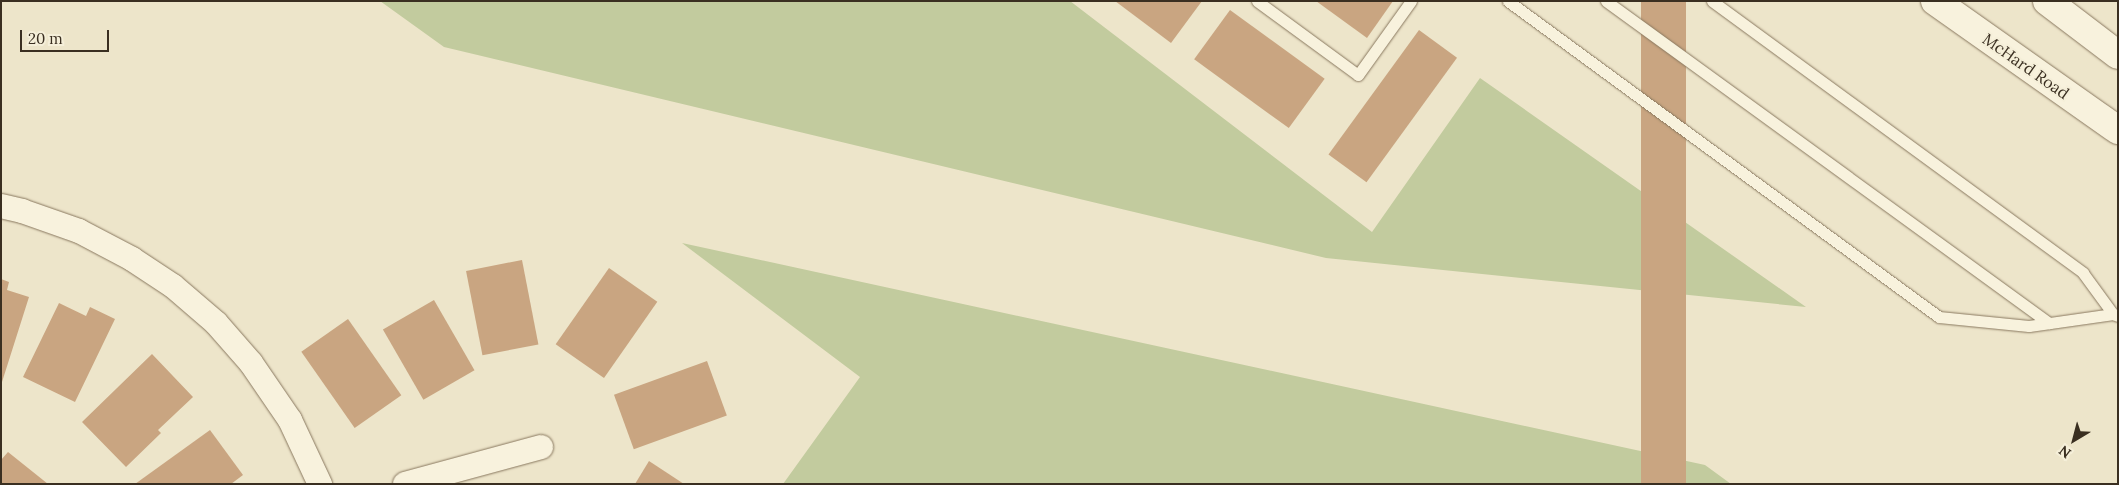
<!DOCTYPE html>
<html>
<head>
<meta charset="utf-8">
<style>
	body { margin:0 }
	#map { position:relative; width:2119px; height:485px; overflow:hidden; background:#ede5ca; font-family:Lora,serif }
	div>[style] { position:absolute }
	.green>* { inset:0; background:#c2cb9e }
	.building>* { inset:0; background:#c9a581; transform-origin:0 0 }
	.roads { filter:drop-shadow(0 0 1px #89785f) drop-shadow(0 0 1px #89785f) }
	.service>* { height:11px; margin:-5.5px; padding:0 5.5px; transform-origin:5.5px; border-radius:5.5px; background:#f8f2dd }
	.minor>* { height:24px; margin:-12px; padding:0 12px; transform-origin:12px; border-radius:12px; background:#f8f2dd }
	.secondary>* { height:28px; margin:-14px; padding:0 14px; transform-origin:14px; border-radius:14px; background:#f8f2dd }
	span { translate:-50% -50%; white-space:nowrap; text-align:center; line-height:1.15; -webkit-text-stroke:4px #f5efd9; paint-order:stroke }
	.street-label { font-size:16px; color:#3a2f21 }
	.frame { position:absolute; inset:0; border:2px solid #3a2f21; pointer-events:none }
	.north { position:absolute; left:2049px; top:415px; width:50px; height:50px; -webkit-text-stroke:4px #f5efd9; paint-order:stroke; rotate:217deg; font-size:14px; font-weight:700; line-height:20px; text-align:center; color:#3a2f21 }
	.north::after { content:''; display:block; margin:auto; width:18px; height:22px; background:#3a2f21; clip-path:polygon(50% 0,100% 100%,50% 72%,0 100%) }
	.scale { position:absolute; left:20px; top:30px; width:89px; height:22px; box-sizing:border-box; border:2px solid #3a2f21; border-top:0; padding-left:6px; font-size:15px; line-height:18px; white-space:nowrap; color:#3a2f21; -webkit-text-stroke:4px #f5efd9; paint-order:stroke }
</style>
</head>
<body>
<div id="map">
	<div class="green">
		<i style="clip-path:polygon(380px 1px,1070px 1px,1372px 232px,1480px 78px,1806px 307px,1326px 258px,444px 47px)"></i>
		<i style="clip-path:polygon(682px 243px,1705px 465px,1731px 484px,783px 484px,860px 377px)"></i>
	</div>
	<div class="building">
		<i style="clip-path:polygon(1115px 1px,1202px 1px,1171px 43px)"></i>
		<i style="clip-path:polygon(1316px 1px,1393px 1px,1367px 38px)"></i>
		<i style="left:1641px;top:1px;width:45px;height:512px"></i>
		<i style="left:1230px;top:10px;width:117px;height:61px;rotate:36deg"></i>
		<i style="left:1419px;top:30px;width:47px;height:154px;rotate:36deg"></i>
		<i style="left:522px;top:260px;width:86px;height:57px;rotate:79deg"></i>
		<i style="left:609px;top:268px;width:59px;height:93px;rotate:35deg"></i>
		<i style="clip-path:polygon(1px 279px,9px 282px,7px 290px,29px 297px,2px 382px)"></i>
		<i style="left:434px;top:300px;width:81px;height:59px;rotate:60deg"></i>
		<i style="clip-path:polygon(59px 303px,86px 316px,90px 307px,115px 319px,75px 402px,23px 377px)"></i>
		<i style="left:348px;top:319px;width:93px;height:57px;rotate:55deg"></i>
		<i style="clip-path:polygon(152px 354px,193px 397px,158px 430px,161px 433px,126px 467px,82px 422px)"></i>
		<i style="left:707px;top:361px;width:58px;height:99px;rotate:70deg"></i>
		<i style="clip-path:polygon(210px 430px,243px 475px,231px 484px,135px 484px)"></i>
		<i style="clip-path:polygon(8px 452px,48px 484px,1px 484px,1px 460px)"></i>
		<i style="clip-path:polygon(649px 461px,684px 484px,635px 484px)"></i>
	</div>
	<div class="roads">
		<div class="service">
			<i style="left:1257px;top:1px;width:125px;rotate:36.2deg"></i>
			<i style="left:1358px;top:75px;width:91px;rotate:-54.4deg"></i>
			<i style="left:1508px;top:1px;width:534px;rotate:36.25deg"></i>
			<i style="left:1939px;top:317px;width:90px;rotate:5.7deg"></i>
			<i style="left:2029px;top:326px;width:85px;rotate:-8.1deg"></i>
			<i style="left:2113px;top:314px;width:5px;rotate:22deg"></i>
			<i style="left:1606px;top:1px;width:548px;rotate:36.01deg"></i>
			<i style="left:1712px;top:1px;width:460px;rotate:36.2deg"></i>
			<i style="left:2083px;top:273px;width:51px;rotate:53.8deg"></i>
		</div>
		<div class="minor">
			<i style="left:1px;top:206px;width:22px;rotate:13deg"></i>
			<i style="left:22px;top:211px;width:60px;rotate:19.3deg"></i>
			<i style="left:79px;top:231px;width:60px;rotate:27.8deg"></i>
			<i style="left:132px;top:259px;width:49px;rotate:33.4deg"></i>
			<i style="left:173px;top:286px;width:57px;rotate:40.7deg"></i>
			<i style="left:216px;top:323px;width:53px;rotate:48.8deg"></i>
			<i style="left:251px;top:363px;width:69px;rotate:55.6deg"></i>
			<i style="left:290px;top:420px;width:71px;rotate:64.9deg"></i>
			<i style="left:405px;top:484px;width:141px;rotate:-15.2deg"></i>
		</div>
		<div class="secondary">
			<i style="left:1935px;top:1px;width:224px;rotate:35.2deg"></i>
			<i style="left:2047px;top:1px;width:89px;rotate:37.3deg"></i>
		</div>
	</div>
	<div class="street-label">
		<span style="left:2026px;top:66px;rotate:35deg">McHard Road</span>
	</div>
	<div class="frame"></div>
	<div class="north">N</div>
	<div class="scale">20 m</div>
</div>
</body>
</html>
